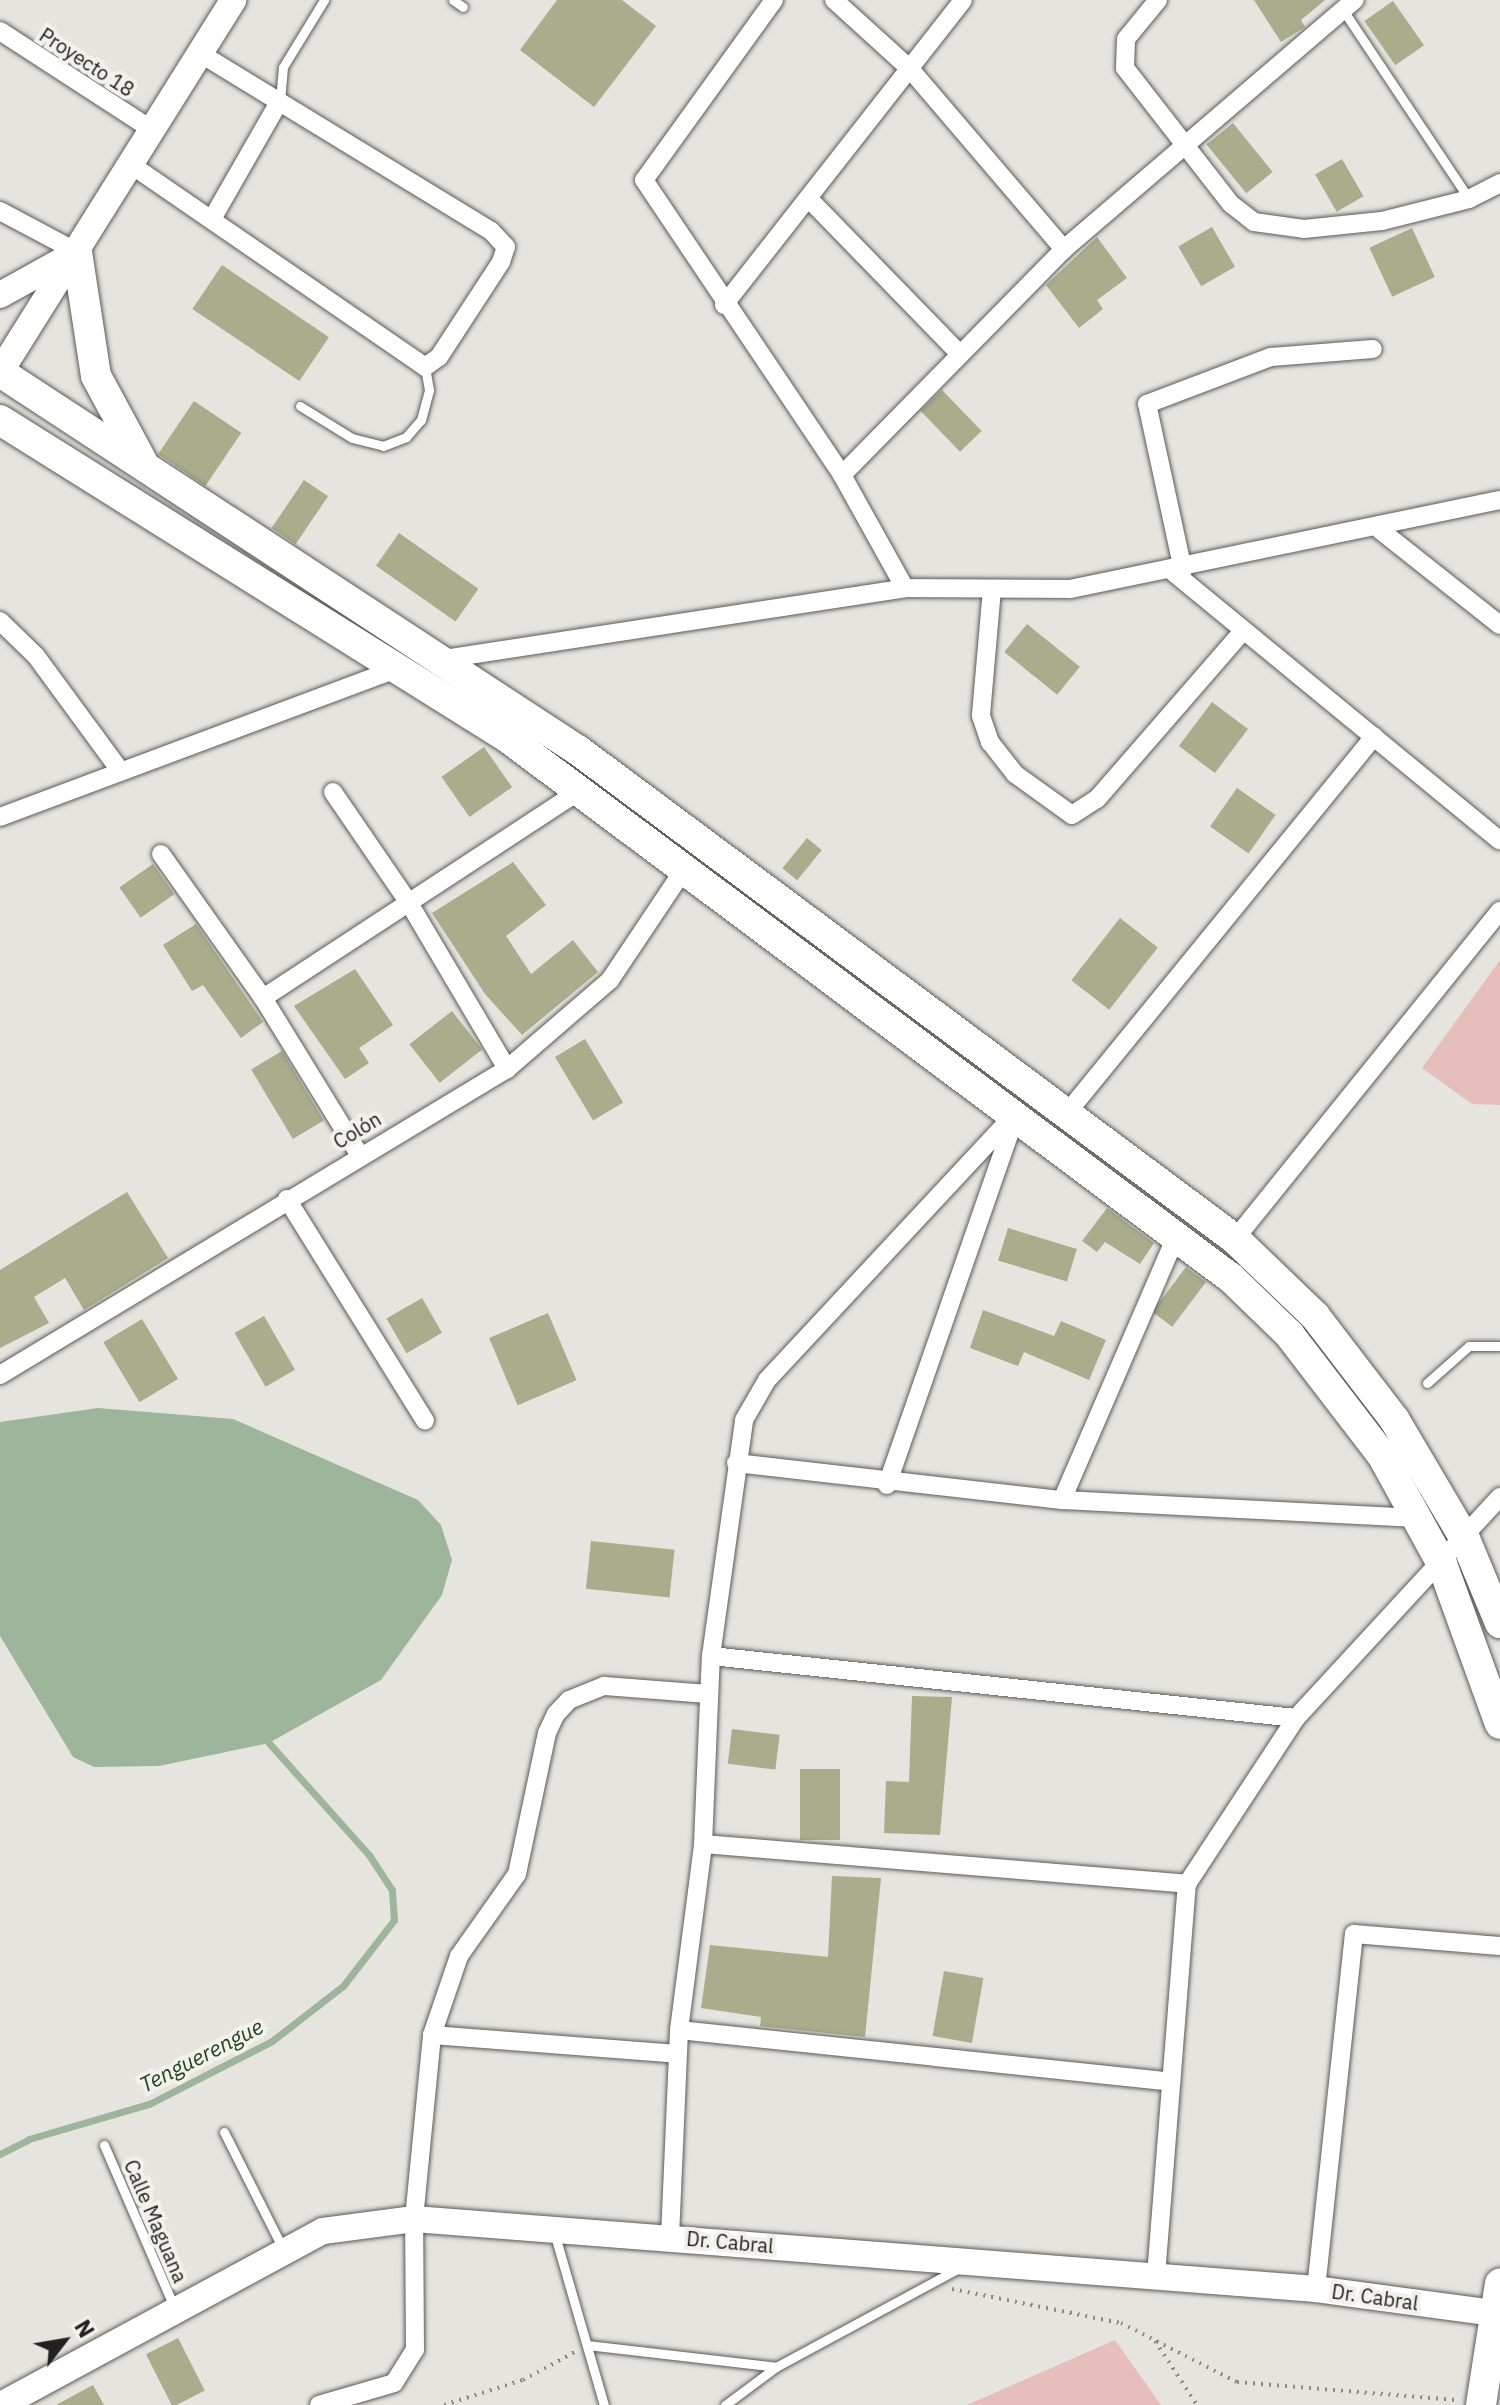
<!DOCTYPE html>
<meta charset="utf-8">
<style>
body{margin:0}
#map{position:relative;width:1500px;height:2405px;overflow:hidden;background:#e6e4df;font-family:"IBM Plex Sans",sans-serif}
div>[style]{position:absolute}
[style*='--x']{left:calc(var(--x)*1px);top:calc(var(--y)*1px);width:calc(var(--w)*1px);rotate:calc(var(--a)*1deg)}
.green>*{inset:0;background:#e6bebc}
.water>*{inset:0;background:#9db69b}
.stream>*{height:7px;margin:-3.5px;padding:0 3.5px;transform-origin:3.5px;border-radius:3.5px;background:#9db69b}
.building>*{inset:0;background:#a9ad8b;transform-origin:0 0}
.path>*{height:4px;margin-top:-2px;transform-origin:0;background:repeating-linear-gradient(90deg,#8d8b88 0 2px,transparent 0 8px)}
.roads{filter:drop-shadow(0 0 2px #5d5a57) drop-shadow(0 0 2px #5d5a57)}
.lane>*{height:9px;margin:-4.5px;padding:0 4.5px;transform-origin:4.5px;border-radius:4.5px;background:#fff}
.street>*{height:18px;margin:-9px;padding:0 9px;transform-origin:9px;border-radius:9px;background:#fff}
.secondary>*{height:26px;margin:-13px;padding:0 13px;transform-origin:13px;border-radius:13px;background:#fff}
.primary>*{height:30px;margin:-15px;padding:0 15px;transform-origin:15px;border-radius:15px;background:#fff}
span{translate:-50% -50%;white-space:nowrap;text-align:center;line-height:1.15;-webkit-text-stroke:8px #f3f1ec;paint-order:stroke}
.street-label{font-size:20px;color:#22211f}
.water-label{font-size:22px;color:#22461f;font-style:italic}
.north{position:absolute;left:24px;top:2301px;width:80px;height:80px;-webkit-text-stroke:6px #f3f1ec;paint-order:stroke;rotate:59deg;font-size:22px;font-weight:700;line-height:32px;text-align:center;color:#22211f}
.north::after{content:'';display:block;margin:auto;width:28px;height:36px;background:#22211f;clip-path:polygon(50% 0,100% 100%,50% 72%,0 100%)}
</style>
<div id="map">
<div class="green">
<div style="clip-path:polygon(1500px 960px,1500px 1105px,1472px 1104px,1422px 1068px)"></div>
<div style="clip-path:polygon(1115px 2340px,1161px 2405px,967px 2405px)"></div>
</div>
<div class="water">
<div style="clip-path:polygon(98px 1408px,233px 1419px,418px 1500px,441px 1525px,452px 1560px,442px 1595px,381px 1680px,269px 1743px,159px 1766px,94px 1767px,73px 1757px,0 1636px,0 1422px)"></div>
</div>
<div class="stream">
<div style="--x:0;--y:2154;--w:33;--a:-27"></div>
<div style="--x:29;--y:2139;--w:125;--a:-16.3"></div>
<div style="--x:149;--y:2104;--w:138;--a:-27.1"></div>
<div style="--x:272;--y:2041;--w:90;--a:-37.8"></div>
<div style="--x:343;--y:1986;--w:83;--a:-52.3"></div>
<div style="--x:394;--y:1920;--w:30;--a:-94"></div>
<div style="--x:392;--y:1890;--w:42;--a:-123.3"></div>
<div style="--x:369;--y:1855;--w:150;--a:-131.8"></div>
</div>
<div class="building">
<div style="clip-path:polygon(557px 0,622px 0,656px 26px,594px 107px,520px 50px)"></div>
<div style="clip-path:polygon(1254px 0,1325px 0,1301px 20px,1305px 27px,1281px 42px)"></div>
<div style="left:1393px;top:1px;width:54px;height:35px;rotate:55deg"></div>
<div style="left:1233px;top:123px;width:63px;height:34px;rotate:51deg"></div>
<div style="left:1342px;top:159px;width:43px;height:31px;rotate:60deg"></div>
<div style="left:1212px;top:227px;width:46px;height:39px;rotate:60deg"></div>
<div style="left:1412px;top:228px;width:54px;height:47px;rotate:65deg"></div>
<div style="clip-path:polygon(1097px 237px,1127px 278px,1097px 300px,1103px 309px,1079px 328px,1046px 285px)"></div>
<div style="left:222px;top:265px;width:129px;height:53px;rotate:34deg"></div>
<div style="left:942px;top:390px;width:57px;height:30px;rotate:46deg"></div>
<div style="left:194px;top:401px;width:57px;height:64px;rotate:34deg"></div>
<div style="left:304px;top:480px;width:29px;height:58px;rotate:34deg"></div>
<div style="left:399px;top:533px;width:97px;height:40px;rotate:35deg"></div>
<div style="left:1027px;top:624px;width:68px;height:36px;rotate:39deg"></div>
<div style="left:1212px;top:702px;width:45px;height:55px;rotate:37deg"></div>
<div style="left:484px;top:747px;width:49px;height:52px;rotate:55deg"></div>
<div style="left:1237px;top:788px;width:47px;height:47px;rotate:35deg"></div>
<div style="left:807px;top:838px;width:19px;height:39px;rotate:39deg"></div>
<div style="clip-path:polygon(513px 862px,546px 905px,506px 936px,531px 974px,573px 940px,598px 972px,522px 1035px,485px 994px,432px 913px)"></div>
<div style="left:153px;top:864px;width:37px;height:41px;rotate:55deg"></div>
<div style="left:1120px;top:918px;width:48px;height:79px;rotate:38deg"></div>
<div style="clip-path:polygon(196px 924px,263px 1022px,241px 1038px,203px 985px,192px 991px,163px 945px)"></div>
<div style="clip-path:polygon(355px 969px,393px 1025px,359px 1048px,369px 1063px,345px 1079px,294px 1006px)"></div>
<div style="left:452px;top:1011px;width:49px;height:54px;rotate:52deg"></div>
<div style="left:585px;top:1039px;width:74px;height:35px;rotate:59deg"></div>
<div style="left:282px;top:1051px;width:81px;height:36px;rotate:59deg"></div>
<div style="clip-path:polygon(127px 1192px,168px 1258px,84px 1310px,65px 1278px,34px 1297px,49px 1323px,0 1348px,0 1270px)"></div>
<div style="clip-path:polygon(1107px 1208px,1154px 1243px,1140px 1264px,1105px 1242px,1097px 1252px,1082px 1241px)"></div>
<div style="left:1008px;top:1228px;width:72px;height:34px;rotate:17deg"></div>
<div style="left:1186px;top:1267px;width:25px;height:56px;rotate:37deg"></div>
<div style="left:422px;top:1298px;width:40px;height:41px;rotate:60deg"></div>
<div style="clip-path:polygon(983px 1310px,1054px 1336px,1061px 1321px,1106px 1340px,1089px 1380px,1024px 1352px,1018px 1366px,970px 1348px)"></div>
<div style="left:548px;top:1313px;width:73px;height:64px;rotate:67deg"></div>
<div style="left:264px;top:1316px;width:62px;height:34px;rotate:60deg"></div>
<div style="left:142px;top:1319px;width:70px;height:45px;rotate:59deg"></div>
<div style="left:591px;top:1541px;width:84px;height:48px;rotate:6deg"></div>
<div style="clip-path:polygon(912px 1696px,952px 1697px,940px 1835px,884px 1833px,886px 1781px,909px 1782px)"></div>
<div style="left:732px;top:1729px;width:48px;height:35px;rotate:7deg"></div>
<div style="left:800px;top:1769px;width:40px;height:71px"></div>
<div style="clip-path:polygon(832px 1876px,881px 1878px,865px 2037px,760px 2026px,761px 2017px,701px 2008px,710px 1945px,828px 1957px)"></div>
<div style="left:944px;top:1971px;width:40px;height:66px;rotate:10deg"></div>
<div style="left:178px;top:2338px;width:59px;height:36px;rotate:63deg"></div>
<div style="clip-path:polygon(93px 2385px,104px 2405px,56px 2405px)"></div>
</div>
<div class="path">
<div style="--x:952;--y:2289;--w:172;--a:11.4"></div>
<div style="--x:1121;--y:2323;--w:130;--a:27"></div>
<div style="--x:1237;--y:2382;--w:220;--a:4.7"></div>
<div style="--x:1155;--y:2341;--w:77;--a:56.7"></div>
<div style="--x:444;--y:2405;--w:83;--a:-17.6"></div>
<div style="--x:523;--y:2380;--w:59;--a:-28.3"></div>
</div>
<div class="roads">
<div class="lane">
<div style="--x:453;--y:0;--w:12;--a:35"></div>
<div style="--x:1343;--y:10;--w:227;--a:56.3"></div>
<div style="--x:280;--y:101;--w:34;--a:-85"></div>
<div style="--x:283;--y:67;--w:79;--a:-58.5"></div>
<div style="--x:300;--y:406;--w:61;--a:31.6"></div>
<div style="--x:352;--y:438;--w:32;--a:14"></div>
<div style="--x:383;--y:446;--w:25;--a:-21"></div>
<div style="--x:406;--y:437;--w:23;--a:-49"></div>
<div style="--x:421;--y:420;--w:31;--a:-75"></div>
<div style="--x:429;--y:390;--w:23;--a:-100"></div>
<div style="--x:1427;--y:1383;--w:56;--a:-41.4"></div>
<div style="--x:1469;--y:1346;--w:31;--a:0"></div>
<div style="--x:224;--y:2132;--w:133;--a:63.2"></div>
<div style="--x:104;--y:2145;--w:176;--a:66.6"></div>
<div style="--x:554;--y:2232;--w:180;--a:73.9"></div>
<div style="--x:587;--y:2345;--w:190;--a:6.6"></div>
<div style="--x:725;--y:2405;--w:64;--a:-36.7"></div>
<div style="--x:776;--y:2367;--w:206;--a:-28.4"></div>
</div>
<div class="street">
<div style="--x:774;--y:0;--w:222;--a:125.8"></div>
<div style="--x:644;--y:180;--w:355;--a:56.1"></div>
<div style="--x:842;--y:475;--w:129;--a:60.9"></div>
<div style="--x:834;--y:0;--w:103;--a:42.2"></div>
<div style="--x:910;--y:69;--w:237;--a:49.5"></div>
<div style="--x:1158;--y:0;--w:50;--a:129.4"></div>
<div style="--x:1126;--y:39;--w:29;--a:92"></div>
<div style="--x:1125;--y:68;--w:172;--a:52.1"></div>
<div style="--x:1231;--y:204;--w:29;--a:38"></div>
<div style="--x:1254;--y:222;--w:50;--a:8"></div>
<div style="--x:1304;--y:229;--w:78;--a:-5.9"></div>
<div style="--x:1382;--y:221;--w:90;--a:-14.2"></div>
<div style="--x:1469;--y:199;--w:35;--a:-27"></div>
<div style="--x:0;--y:31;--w:180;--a:33"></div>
<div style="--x:130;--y:164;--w:358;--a:34.5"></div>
<div style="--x:425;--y:367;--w:17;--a:-36"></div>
<div style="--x:439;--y:357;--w:113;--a:-56.9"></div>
<div style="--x:501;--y:262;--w:16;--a:-72"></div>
<div style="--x:506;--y:247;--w:22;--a:-133"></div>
<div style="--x:491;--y:231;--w:343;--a:-148.6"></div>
<div style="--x:811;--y:201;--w:211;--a:45.8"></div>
<div style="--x:0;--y:211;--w:87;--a:28"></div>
<div style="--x:212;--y:219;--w:135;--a:-60.2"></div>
<div style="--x:724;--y:305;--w:387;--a:-51.9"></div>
<div style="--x:842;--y:475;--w:317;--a:-45.5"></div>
<div style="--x:1064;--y:249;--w:383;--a:-40.6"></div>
<div style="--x:1380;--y:530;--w:153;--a:38.4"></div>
<div style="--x:1183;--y:570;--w:170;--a:-102.2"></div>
<div style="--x:1147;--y:404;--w:133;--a:-20.8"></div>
<div style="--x:1271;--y:357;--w:102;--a:-4.5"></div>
<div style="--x:1173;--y:572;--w:423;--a:39.4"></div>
<div style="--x:992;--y:589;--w:127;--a:95"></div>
<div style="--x:981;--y:716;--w:28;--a:71"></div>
<div style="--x:990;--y:742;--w:41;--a:52"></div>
<div style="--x:1015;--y:774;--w:70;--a:35.7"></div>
<div style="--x:1072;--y:815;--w:30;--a:-33"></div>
<div style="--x:1097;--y:799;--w:223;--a:-49"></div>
<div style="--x:0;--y:621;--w:50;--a:44.2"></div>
<div style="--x:36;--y:656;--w:140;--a:53.7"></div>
<div style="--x:437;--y:660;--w:474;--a:-8.7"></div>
<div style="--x:905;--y:588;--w:165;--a:0.3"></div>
<div style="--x:1070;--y:589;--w:439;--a:-11.7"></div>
<div style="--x:333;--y:792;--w:135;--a:55.6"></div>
<div style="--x:409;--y:903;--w:193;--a:59.4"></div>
<div style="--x:0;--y:817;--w:428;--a:-20.5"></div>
<div style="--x:161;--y:854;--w:176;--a:54.7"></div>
<div style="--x:263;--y:998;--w:183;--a:58.4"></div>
<div style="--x:263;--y:998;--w:378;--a:-33.2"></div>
<div style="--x:1067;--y:1113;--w:486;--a:-50.8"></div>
<div style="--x:287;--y:1199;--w:261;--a:58.1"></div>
<div style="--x:1235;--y:1239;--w:422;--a:-51.1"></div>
<div style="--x:0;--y:1375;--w:592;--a:-31.11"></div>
<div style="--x:507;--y:1069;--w:136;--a:-40.8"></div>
<div style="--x:610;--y:980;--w:135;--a:-56.2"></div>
<div style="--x:736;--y:1463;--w:328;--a:6.5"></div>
<div style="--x:1062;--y:1500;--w:356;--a:2.9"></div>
<div style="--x:887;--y:1485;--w:386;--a:-70.8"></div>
<div style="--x:1062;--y:1500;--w:290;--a:-66.6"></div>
<div style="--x:711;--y:1656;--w:588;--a:6.05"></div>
<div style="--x:703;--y:1844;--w:486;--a:4.7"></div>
<div style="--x:679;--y:2030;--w:495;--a:6"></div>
<div style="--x:432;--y:2035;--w:246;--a:4.4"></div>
<div style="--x:670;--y:2237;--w:207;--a:-87.5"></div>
<div style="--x:679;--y:2030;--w:188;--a:-82.6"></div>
<div style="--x:703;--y:1844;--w:188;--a:-87.6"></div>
<div style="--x:711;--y:1656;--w:238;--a:-82"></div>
<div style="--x:744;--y:1420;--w:46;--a:-60.1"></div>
<div style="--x:767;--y:1380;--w:365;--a:-47"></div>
<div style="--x:1156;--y:2276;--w:393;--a:-85.5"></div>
<div style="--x:1187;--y:1884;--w:199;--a:-56.7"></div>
<div style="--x:1296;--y:1718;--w:301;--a:-47.3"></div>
<div style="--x:1316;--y:2289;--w:357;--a:-83.9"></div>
<div style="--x:1354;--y:1934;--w:146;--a:4.7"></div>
<div style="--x:319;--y:2405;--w:78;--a:-16.3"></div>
<div style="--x:394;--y:2383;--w:39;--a:-58"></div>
<div style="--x:415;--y:2350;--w:131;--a:-90.4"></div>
<div style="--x:414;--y:2219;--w:185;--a:-84.4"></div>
<div style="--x:432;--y:2035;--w:83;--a:-71.1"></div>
<div style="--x:459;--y:1956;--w:100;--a:-54.7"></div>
<div style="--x:517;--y:1874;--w:144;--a:-78"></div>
<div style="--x:547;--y:1733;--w:21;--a:-65"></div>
<div style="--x:556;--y:1714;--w:19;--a:-47"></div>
<div style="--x:569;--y:1700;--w:38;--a:-22"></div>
<div style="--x:604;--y:1686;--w:105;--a:4.4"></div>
</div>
<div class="secondary">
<div style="--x:0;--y:295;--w:85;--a:-29"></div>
<div style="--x:0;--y:372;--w:439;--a:-57.9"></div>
<div style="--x:1;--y:2405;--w:366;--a:-28.4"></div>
<div style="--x:323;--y:2231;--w:92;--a:-7.5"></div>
<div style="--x:414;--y:2219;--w:905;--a:4.44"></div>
<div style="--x:1316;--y:2289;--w:186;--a:7.7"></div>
</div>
<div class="primary">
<div style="--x:77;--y:252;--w:125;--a:81.3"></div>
<div style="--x:96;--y:376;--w:97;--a:61.6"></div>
<div style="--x:0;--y:372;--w:692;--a:33.21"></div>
<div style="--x:579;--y:751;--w:818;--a:36.65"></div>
<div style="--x:1235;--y:1239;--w:111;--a:43.9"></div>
<div style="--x:1315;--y:1316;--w:130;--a:52.5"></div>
<div style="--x:1394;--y:1419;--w:139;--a:59.4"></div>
<div style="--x:1465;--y:1539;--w:91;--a:67.4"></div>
<div style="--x:0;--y:420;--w:599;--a:32.05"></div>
<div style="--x:508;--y:738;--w:902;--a:36.76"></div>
<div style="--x:1231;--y:1278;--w:81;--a:44"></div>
<div style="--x:1289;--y:1334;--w:153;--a:52.5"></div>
<div style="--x:1382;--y:1455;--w:124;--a:61.2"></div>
<div style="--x:1442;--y:1564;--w:170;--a:70.1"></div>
<div style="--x:1481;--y:2405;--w:123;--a:-81.1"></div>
</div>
</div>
<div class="street-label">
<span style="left:87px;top:62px;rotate:33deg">Proyecto 18</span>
<span style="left:357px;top:1130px;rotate:-31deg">Colón</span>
<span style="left:156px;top:2221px;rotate:67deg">Calle Maguana</span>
<span style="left:730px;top:2242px;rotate:5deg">Dr. Cabral</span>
<span style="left:1375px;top:2297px;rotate:8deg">Dr. Cabral</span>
</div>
<div class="water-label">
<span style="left:201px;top:2055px;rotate:-27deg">Tenguerengue</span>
</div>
<div class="north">N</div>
</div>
